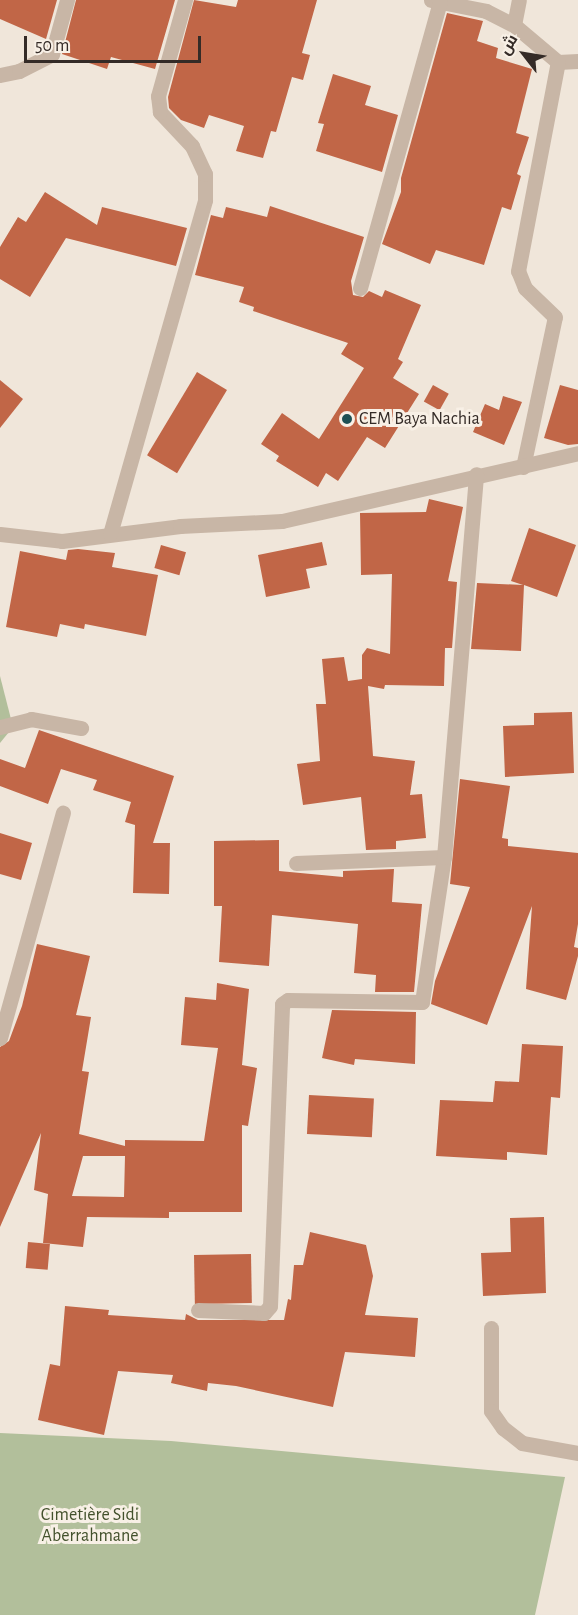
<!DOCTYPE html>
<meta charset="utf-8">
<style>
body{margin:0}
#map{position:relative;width:578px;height:1615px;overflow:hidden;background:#f0e6da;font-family:"Alegreya Sans",Cairo,sans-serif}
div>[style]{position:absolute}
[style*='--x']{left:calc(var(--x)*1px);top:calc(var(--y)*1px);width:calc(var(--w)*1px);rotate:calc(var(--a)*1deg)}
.green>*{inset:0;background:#b2bf9b}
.building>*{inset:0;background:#c16647;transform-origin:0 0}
.street>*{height:15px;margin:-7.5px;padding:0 7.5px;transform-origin:7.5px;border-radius:7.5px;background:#c8b6a6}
.dots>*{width:16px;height:16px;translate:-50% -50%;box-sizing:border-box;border:3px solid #f8f0e6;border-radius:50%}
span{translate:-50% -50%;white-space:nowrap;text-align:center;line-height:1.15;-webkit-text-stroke:6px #f8f0e6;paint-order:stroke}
.poi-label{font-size:18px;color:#342b27}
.left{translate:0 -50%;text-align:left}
.park-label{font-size:18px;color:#43512c}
.north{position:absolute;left:494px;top:24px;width:60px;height:60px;-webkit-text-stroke:4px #f8f0e6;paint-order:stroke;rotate:301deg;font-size:16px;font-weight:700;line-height:24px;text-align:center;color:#342b27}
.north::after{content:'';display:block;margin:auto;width:21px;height:27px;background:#342b27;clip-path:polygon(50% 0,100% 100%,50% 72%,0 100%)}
.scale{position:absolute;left:24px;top:36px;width:177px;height:27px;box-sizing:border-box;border:3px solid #342b27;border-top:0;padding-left:8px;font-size:18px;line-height:21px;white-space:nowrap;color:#342b27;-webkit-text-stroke:4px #f8f0e6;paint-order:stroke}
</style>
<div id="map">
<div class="green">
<div style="clip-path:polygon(0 676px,13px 727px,0 743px)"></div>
<div style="clip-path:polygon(0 1433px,171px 1441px,565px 1477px,535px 1615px,0 1615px)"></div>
</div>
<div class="building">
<div style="clip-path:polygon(0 0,57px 0,46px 39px,0 19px)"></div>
<div style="clip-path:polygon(76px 0,175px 0,155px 69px,111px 57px,107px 69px,62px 54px)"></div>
<div style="clip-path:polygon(194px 0,236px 7px,238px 0,317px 0,302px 53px,310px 55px,303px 80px,292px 77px,276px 132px,271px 131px,263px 158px,236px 151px,244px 126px,209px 115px,204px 128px,181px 120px,169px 108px,168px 97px)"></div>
<div style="clip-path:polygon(447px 13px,483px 21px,477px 41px,498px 48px,496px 58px,532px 69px,516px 133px,529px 137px,517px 174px,521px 176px,511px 210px,502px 207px,484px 265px,436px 250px,430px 264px,382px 244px,401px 192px,401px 178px)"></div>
<div style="clip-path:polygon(333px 74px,371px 86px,365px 105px,398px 115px,382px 172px,316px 151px,324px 124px,318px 123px)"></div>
<div style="clip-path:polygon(45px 192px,97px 225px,102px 207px,187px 228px,176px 266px,66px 238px,30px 297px,0 279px,0 247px,18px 217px,26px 222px)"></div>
<div style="clip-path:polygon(270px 206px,364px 237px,351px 281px,353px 295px,363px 297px,369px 291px,382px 297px,385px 290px,421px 305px,398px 359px,403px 362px,393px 378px,419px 394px,385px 448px,367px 437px,338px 481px,326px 473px,318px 487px,276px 461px,279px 456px,261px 444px,282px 413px,319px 439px,364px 368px,341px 354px,348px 343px,253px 311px,254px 307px,239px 302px,244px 287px,195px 275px,211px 215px,223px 218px,226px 207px,267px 217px)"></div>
<div style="left:197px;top:372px;width:35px;height:97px;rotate:31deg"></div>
<div style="clip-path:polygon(0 380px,23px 399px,0 428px)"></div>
<div style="left:433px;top:385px;width:18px;height:19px;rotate:29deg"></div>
<div style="clip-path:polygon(560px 385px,578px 390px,578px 444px,568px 445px,544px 438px)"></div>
<div style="clip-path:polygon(503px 396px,522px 402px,504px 445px,473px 432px,485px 404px,499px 410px)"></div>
<div style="clip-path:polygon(429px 499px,463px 507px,448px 581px,457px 582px,452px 648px,445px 648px,444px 686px,385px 685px,384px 689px,368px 686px,373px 756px,415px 761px,410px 795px,422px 794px,426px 838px,396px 841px,396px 849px,366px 850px,361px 797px,303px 805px,297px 764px,320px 761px,316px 704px,326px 704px,322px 659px,344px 657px,348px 681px,362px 679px,362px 655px,367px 648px,390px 654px,392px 574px,361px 575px,360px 513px,426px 512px)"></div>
<div style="clip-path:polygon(529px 528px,576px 545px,557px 597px,524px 585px,521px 651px,471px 649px,477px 583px,523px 585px,511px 581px)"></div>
<div style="clip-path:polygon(322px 542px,327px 565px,306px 569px,310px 588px,266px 597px,258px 555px)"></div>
<div style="left:161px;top:545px;width:26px;height:24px;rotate:16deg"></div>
<div style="clip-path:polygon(78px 549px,115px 553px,112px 567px,158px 575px,146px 636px,85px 624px,84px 629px,60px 624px,57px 637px,6px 627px,20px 551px,66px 560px,68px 550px)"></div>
<div style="clip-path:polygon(572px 712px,574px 773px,505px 777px,503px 726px,534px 725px,534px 713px)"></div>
<div style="clip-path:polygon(39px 730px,174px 776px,153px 843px,170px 843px,169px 894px,133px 893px,135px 825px,125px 822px,131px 802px,93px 790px,97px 780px,61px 769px,48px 804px,0 786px,0 759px,25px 768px)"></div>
<div style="clip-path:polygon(460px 779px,510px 786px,502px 838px,508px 839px,508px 846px,578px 853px,578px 924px,574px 947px,578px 948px,578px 956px,566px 1000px,526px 989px,532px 906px,487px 1025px,431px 1004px,435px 981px,470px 887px,450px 884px)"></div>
<div style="clip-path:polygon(0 833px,32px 843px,21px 880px,0 874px)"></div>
<div style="clip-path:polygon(279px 840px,279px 871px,343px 877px,343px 871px,394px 869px,392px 902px,422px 904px,414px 992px,375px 992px,376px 975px,354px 973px,358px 924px,272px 915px,269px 966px,219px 962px,222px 906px,214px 906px,214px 841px)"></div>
<div style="clip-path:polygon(evenodd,37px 944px,90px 956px,76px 1015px,91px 1017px,82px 1071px,89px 1072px,79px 1134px,125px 1146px,125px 1140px,204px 1141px,218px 1048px,181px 1045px,185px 997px,216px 1000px,217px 983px,249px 989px,242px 1065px,257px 1068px,248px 1126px,242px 1125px,242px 1212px,169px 1212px,169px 1218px,87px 1217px,83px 1247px,43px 1243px,48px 1194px,34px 1190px,41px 1133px,0 1227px,0 1047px,9px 1041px,22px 1006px,37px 944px,83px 1156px,125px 1156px,124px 1197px,72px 1196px,83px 1156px)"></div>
<div style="clip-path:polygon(332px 1010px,416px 1012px,415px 1064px,355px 1059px,354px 1065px,322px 1058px)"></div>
<div style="clip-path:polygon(522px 1044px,563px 1046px,560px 1098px,551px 1097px,547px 1155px,507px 1152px,507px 1160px,436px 1156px,440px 1100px,493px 1102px,495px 1081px,519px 1082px)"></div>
<div style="left:309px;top:1095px;width:65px;height:39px;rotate:3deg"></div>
<div style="clip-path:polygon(544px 1217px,546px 1293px,483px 1296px,481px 1253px,511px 1252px,510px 1218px)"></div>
<div style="clip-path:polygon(310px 1232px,366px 1245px,373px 1276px,365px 1315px,418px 1318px,415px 1357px,345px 1352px,333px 1407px,236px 1386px,208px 1383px,207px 1391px,171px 1383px,173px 1375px,118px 1371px,104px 1435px,38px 1420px,50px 1364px,60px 1366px,65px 1306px,109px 1310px,108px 1315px,185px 1320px,186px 1314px,198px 1320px,284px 1320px,288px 1299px,291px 1300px,294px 1265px,303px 1265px)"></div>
<div style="left:28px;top:1242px;width:22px;height:26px;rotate:5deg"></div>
<div style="left:251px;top:1254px;width:49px;height:57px;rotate:89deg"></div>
</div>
<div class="street">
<div style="--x:431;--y:0;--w:56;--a:11.3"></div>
<div style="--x:486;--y:11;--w:31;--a:27"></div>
<div style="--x:514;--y:25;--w:57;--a:40.1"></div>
<div style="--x:558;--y:62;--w:20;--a:-3"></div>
<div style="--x:514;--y:25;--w:25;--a:-79"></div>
<div style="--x:0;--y:75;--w:19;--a:-12"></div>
<div style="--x:19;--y:71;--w:37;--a:-27"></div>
<div style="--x:52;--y:54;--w:56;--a:-74.5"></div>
<div style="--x:360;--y:288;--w:297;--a:-74.4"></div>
<div style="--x:523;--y:467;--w:153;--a:-78"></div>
<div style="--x:555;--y:317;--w:42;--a:-136"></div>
<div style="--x:525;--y:288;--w:18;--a:-112"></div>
<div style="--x:518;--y:271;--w:213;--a:-79.2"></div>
<div style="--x:0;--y:534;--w:62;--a:6.4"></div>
<div style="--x:62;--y:541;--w:119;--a:-7.2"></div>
<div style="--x:180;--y:526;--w:102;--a:-2.8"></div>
<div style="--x:282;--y:521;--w:304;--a:-12.9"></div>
<div style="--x:110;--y:534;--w:347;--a:-74.1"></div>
<div style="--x:205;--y:200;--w:26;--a:-90"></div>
<div style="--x:205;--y:174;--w:31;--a:-115"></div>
<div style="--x:192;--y:146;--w:47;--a:-133.3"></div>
<div style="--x:160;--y:112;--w:16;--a:-97"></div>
<div style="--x:158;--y:96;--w:100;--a:-74.3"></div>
<div style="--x:0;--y:727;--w:32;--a:-14"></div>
<div style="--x:31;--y:719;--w:51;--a:10.2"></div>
<div style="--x:296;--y:863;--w:148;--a:-2.3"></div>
<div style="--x:0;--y:1038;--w:234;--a:-74.4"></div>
<div style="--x:198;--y:1310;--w:66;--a:2.6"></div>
<div style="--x:264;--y:1313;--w:9;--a:-49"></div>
<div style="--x:270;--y:1306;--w:302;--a:-87.7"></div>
<div style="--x:282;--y:1004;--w:7;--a:-34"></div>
<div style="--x:288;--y:1000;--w:134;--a:0.9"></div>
<div style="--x:422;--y:1002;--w:147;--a:-81.4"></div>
<div style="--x:444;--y:857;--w:384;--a:-85.2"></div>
<div style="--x:491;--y:1328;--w:83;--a:90"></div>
<div style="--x:491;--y:1411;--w:21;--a:55"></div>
<div style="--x:503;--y:1428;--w:24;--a:38"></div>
<div style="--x:522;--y:1443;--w:57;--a:10.1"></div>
</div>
<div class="dots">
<div style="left:347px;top:419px;background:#1e5054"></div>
</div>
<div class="poi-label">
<span class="left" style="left:359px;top:419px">CEM Baya Nachia</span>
</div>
<div class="park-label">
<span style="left:90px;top:1526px">Cimetière Sidi<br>Aberrahmane</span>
</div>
<div class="north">ش</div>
<div class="scale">50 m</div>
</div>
